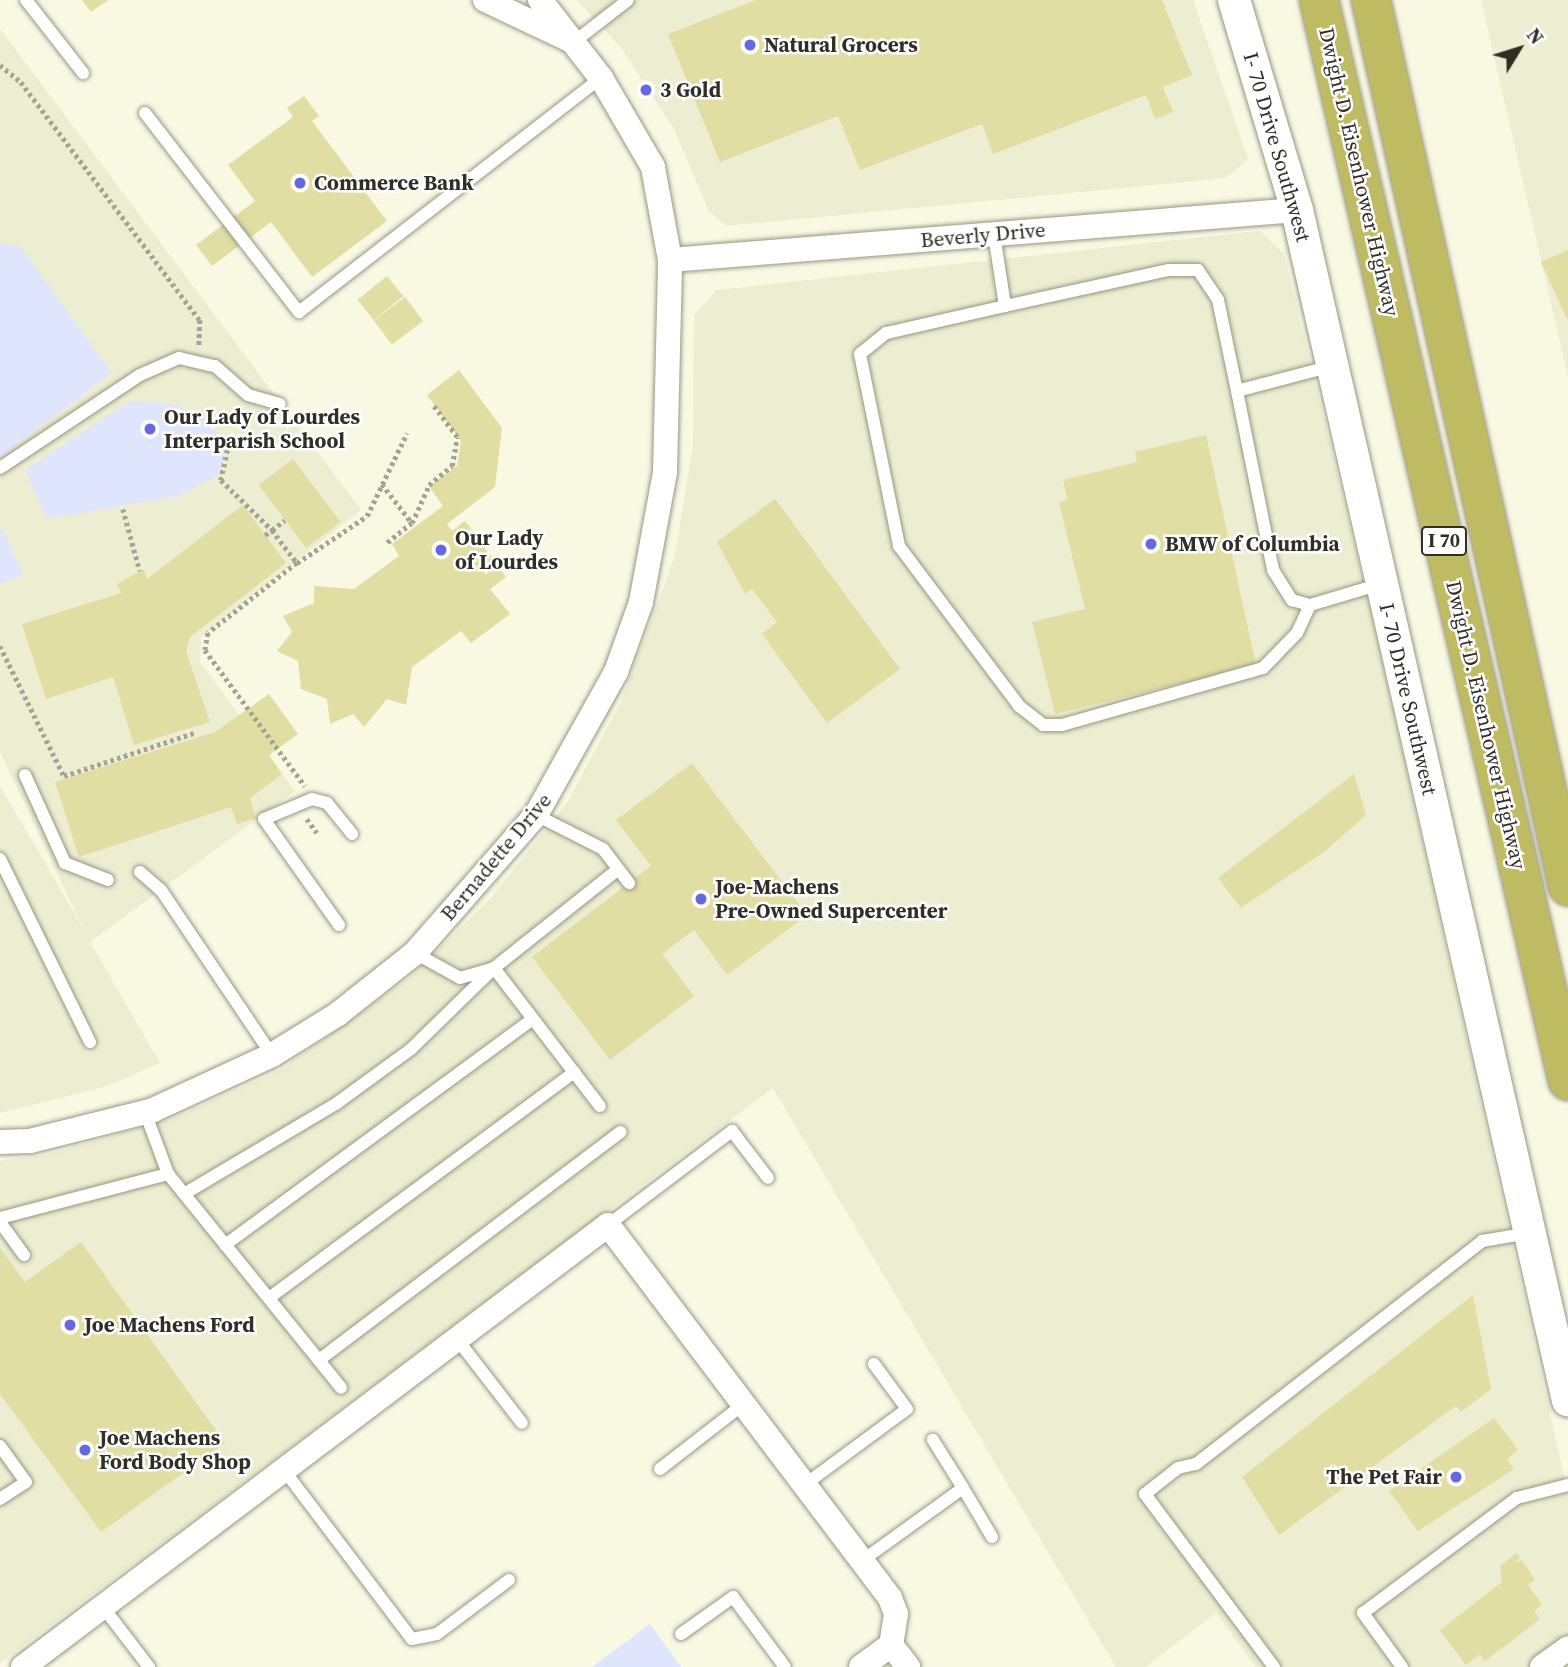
<!DOCTYPE html>
<style>
body{margin:0}
#map{position:relative;width:1568px;height:1667px;overflow:hidden;background:#f8f8e3;font-family:"Source Serif 4",serif}
div>[style]{position:absolute}
[style*='--x']{left:calc(var(--x)*1px);top:calc(var(--y)*1px);width:calc(var(--w)*1px);rotate:calc(var(--a)*1deg)}
.built>*{inset:0;background:#ededd1}
.green>*{inset:0;background:#e0e5fe}
.building>*{inset:0;background:#e0dea3;transform-origin:0 0}
.path>*{height:4.5px;margin-top:-2.25px;transform-origin:0;background:repeating-linear-gradient(90deg,#a4a494 0 3.5px,transparent 0 7px)}
.roads{filter:drop-shadow(0 0 2px #979783) drop-shadow(0 0 2px #979783)}
.service>*{height:12px;margin:-6px;padding:0 6px;transform-origin:6px;border-radius:6px;background:#fff}
.minor>*{height:24px;margin:-12px;padding:0 12px;transform-origin:12px;border-radius:12px;background:#fff}
.tertiary>*{height:32px;margin:-16px;padding:0 16px;transform-origin:16px;border-radius:16px;background:#fff}
.motorway>*{height:38px;margin:-19px;padding:0 19px;transform-origin:19px;border-radius:19px;background:#bfbb63}
.dots>*{width:19px;height:19px;translate:-50% -50%;box-sizing:border-box;border:4px solid #fff;border-radius:50%}
span{translate:-50% -50%;white-space:nowrap;text-align:center;line-height:1.15;-webkit-text-stroke:5px #fff;paint-order:stroke}
.shield-label span{padding:2px 5px;background:#fff;border:2px solid;border-radius:5px;-webkit-text-stroke-width:0}
.shield-label{font-size:19px;color:#302f27;font-weight:700}
.poi-label{font-size:21px;color:#302f27;font-weight:700}
.left{translate:0 -50%;text-align:left}
.right{translate:-100% -50%;text-align:right}
.street-label{font-size:21px;color:#302f27}
.north{position:absolute;left:1484px;top:14px;width:70px;height:70px;-webkit-text-stroke:5px #fff;paint-order:stroke;rotate:52deg;font-size:19px;font-weight:700;line-height:28px;text-align:center;color:#302f27}
.north::after{content:'';display:block;margin:auto;width:24px;height:32px;background:#302f27;clip-path:polygon(50% 0,100% 100%,50% 72%,0 100%)}
</style>
<div id="map">
<div class="built">
<div style="clip-path:polygon(577px 0,1193px 0,1248px 159px,1226px 178px,726px 226px,709px 211px,674px 129px,622px 49px)"></div>
<div style="clip-path:polygon(1481px 0,1568px 0,1568px 377px)"></div>
<div style="clip-path:polygon(0 29px,361px 510px,201px 637px,200px 662px,295px 791px,90px 942px,160px 1063px,107px 1086px,0 1113px,0 786px,84px 930px,0 752px)"></div>
<div style="clip-path:polygon(1260px 231px,1284px 254px,1370px 608px,1568px 1494px,1568px 1667px,1256px 1667px,1216px 1613px,1145px 1667px,1116px 1667px,773px 1088px,0 1663px,0 1161px,45px 1155px,171px 1119px,280px 1070px,409px 978px,490px 899px,567px 803px,621px 702px,675px 556px,693px 446px,694px 315px,717px 290px)"></div>
</div>
<div class="green">
<div style="clip-path:polygon(0 243px,21px 247px,112px 373px,0 457px)"></div>
<div style="clip-path:polygon(130px 401px,173px 404px,208px 421px,227px 445px,220px 474px,178px 496px,47px 519px,25px 470px)"></div>
<div style="clip-path:polygon(3px 530px,23px 574px,0 584px,0 531px)"></div>
<div style="clip-path:polygon(650px 1624px,681px 1667px,592px 1667px)"></div>
</div>
<div class="building">
<div style="clip-path:polygon(82px 0,108px 0,91px 12px)"></div>
<div style="clip-path:polygon(756px 0,1162px 0,1192px 75px,1163px 87px,1173px 112px,1155px 119px,1146px 95px,993px 154px,982px 124px,860px 170px,838px 116px,720px 162px,668px 34px)"></div>
<div style="clip-path:polygon(304px 96px,319px 116px,312px 121px,387px 221px,312px 277px,271px 222px,212px 266px,196px 245px,255px 201px,228px 165px,293px 117px,287px 108px)"></div>
<div style="clip-path:polygon(1568px 250px,1568px 321px,1541px 262px)"></div>
<div style="left:387px;top:276px;width:26px;height:38px;rotate:51deg"></div>
<div style="left:405px;top:297px;width:30px;height:39px;rotate:53deg"></div>
<div style="clip-path:polygon(459px 370px,502px 428px,495px 487px,447px 524px,452px 531px,465px 521px,506px 577px,490px 589px,510px 614px,471px 643px,461px 631px,412px 667px,406px 705px,387px 699px,364px 727px,353px 714px,330px 724px,327px 699px,301px 689px,298px 661px,277px 651px,292px 632px,283px 616px,314px 603px,314px 586px,354px 589px,399px 556px,392px 544px,443px 506px,429px 486px,457px 466px,461px 441px,427px 395px)"></div>
<div style="clip-path:polygon(1206px 435px,1256px 665px,1055px 714px,1032px 622px,1085px 609px,1059px 502px,1068px 500px,1063px 480px,1137px 462px,1135px 452px)"></div>
<div style="left:293px;top:459px;width:79px;height:43px;rotate:53deg"></div>
<div style="clip-path:polygon(775px 499px,900px 669px,827px 723px,762px 634px,777px 622px,752px 589px,745px 594px,717px 542px)"></div>
<div style="clip-path:polygon(243px 505px,286px 563px,190px 637px,186px 651px,210px 722px,134px 745px,113px 677px,46px 699px,22px 624px,121px 593px,117px 584px,144px 569px,147px 579px)"></div>
<div style="clip-path:polygon(269px 694px,298px 734px,269px 755px,282px 774px,250px 798px,256px 818px,237px 824px,231px 807px,79px 857px,55px 782px,215px 732px)"></div>
<div style="clip-path:polygon(692px 763px,807px 915px,727px 975px,694px 930px,662px 954px,694px 996px,610px 1060px,532px 957px,651px 866px,616px 820px)"></div>
<div style="clip-path:polygon(1354px 774px,1366px 815px,1324px 852px,1241px 908px,1218px 878px)"></div>
<div style="clip-path:polygon(81px 1242px,225px 1443px,101px 1532px,0 1394px,0 1248px,25px 1282px)"></div>
<div style="clip-path:polygon(1473px 1295px,1491px 1389px,1461px 1412px,1456px 1406px,1279px 1535px,1242px 1477px)"></div>
<div style="clip-path:polygon(1494px 1418px,1518px 1450px,1507px 1459px,1514px 1469px,1418px 1531px,1389px 1491px)"></div>
<div style="clip-path:polygon(1516px 1553px,1520px 1558px,1513px 1563px,1522px 1560px,1535px 1580px,1528px 1585px,1542px 1604px,1534px 1611px,1540px 1619px,1485px 1661px,1480px 1654px,1466px 1665px,1440px 1630px,1502px 1582px,1500px 1566px)"></div>
</div>
<div class="path">
<div style="--x:0;--y:65;--w:27;--a:39"></div>
<div style="--x:21;--y:82;--w:298;--a:53.1"></div>
<div style="--x:200;--y:320;--w:25;--a:92"></div>
<div style="--x:229;--y:443;--w:38;--a:102"></div>
<div style="--x:221;--y:480;--w:71;--a:44.4"></div>
<div style="--x:272;--y:530;--w:16;--a:-38"></div>
<div style="--x:382;--y:484;--w:49;--a:52.4"></div>
<div style="--x:412;--y:523;--w:32;--a:141"></div>
<div style="--x:123;--y:509;--w:64;--a:74.7"></div>
<div style="--x:412;--y:523;--w:42;--a:-65.9"></div>
<div style="--x:429;--y:485;--w:30;--a:-40"></div>
<div style="--x:452;--y:466;--w:29;--a:-80"></div>
<div style="--x:457;--y:437;--w:40;--a:-127"></div>
<div style="--x:265;--y:535;--w:9;--a:-36"></div>
<div style="--x:272;--y:530;--w:41;--a:52.9"></div>
<div style="--x:297;--y:563;--w:113;--a:141.8"></div>
<div style="--x:208;--y:633;--w:17;--a:100"></div>
<div style="--x:205;--y:650;--w:169;--a:53.7"></div>
<div style="--x:297;--y:563;--w:84;--a:-33.9"></div>
<div style="--x:367;--y:516;--w:92;--a:-64.3"></div>
<div style="--x:0;--y:646;--w:145;--a:63.8"></div>
<div style="--x:64;--y:776;--w:137;--a:-18.3"></div>
<div style="--x:307;--y:819;--w:17;--a:54"></div>
</div>
<div class="roads">
<div class="service">
<div style="--x:26;--y:0;--w:93;--a:52"></div>
<div style="--x:574;--y:42;--w:68;--a:-37.9"></div>
<div style="--x:145;--y:113;--w:252;--a:52.3"></div>
<div style="--x:299;--y:312;--w:382;--a:-37.8"></div>
<div style="--x:994;--y:234;--w:73;--a:81.3"></div>
<div style="--x:1005;--y:306;--w:168;--a:-12.4"></div>
<div style="--x:1169;--y:270;--w:29;--a:0"></div>
<div style="--x:1198;--y:270;--w:36;--a:56"></div>
<div style="--x:1218;--y:300;--w:93;--a:78.2"></div>
<div style="--x:1005;--y:306;--w:122;--a:167.2"></div>
<div style="--x:886;--y:333;--w:33;--a:141"></div>
<div style="--x:860;--y:354;--w:196;--a:78.5"></div>
<div style="--x:899;--y:546;--w:200;--a:53.1"></div>
<div style="--x:1019;--y:706;--w:31;--a:38"></div>
<div style="--x:1043;--y:725;--w:19;--a:0"></div>
<div style="--x:1062;--y:725;--w:209;--a:-15.8"></div>
<div style="--x:1263;--y:668;--w:49;--a:-45.8"></div>
<div style="--x:1297;--y:633;--w:31;--a:-65"></div>
<div style="--x:1332;--y:366;--w:98;--a:165.3"></div>
<div style="--x:1237;--y:391;--w:183;--a:78.6"></div>
<div style="--x:1273;--y:570;--w:36;--a:58"></div>
<div style="--x:1292;--y:600;--w:19;--a:16"></div>
<div style="--x:1310;--y:605;--w:74;--a:-16.5"></div>
<div style="--x:0;--y:468;--w:168;--a:-33.6"></div>
<div style="--x:140;--y:375;--w:43;--a:-23.6"></div>
<div style="--x:179;--y:358;--w:37;--a:13"></div>
<div style="--x:215;--y:366;--w:44;--a:41.3"></div>
<div style="--x:248;--y:395;--w:33;--a:16"></div>
<div style="--x:25;--y:775;--w:97;--a:65.6"></div>
<div style="--x:65;--y:863;--w:46;--a:21.6"></div>
<div style="--x:536;--y:815;--w:75;--a:26.9"></div>
<div style="--x:603;--y:849;--w:43;--a:52.6"></div>
<div style="--x:0;--y:859;--w:204;--a:63.8"></div>
<div style="--x:140;--y:872;--w:28;--a:41"></div>
<div style="--x:161;--y:890;--w:199;--a:56.1"></div>
<div style="--x:339;--y:925;--w:130;--a:-125.3"></div>
<div style="--x:264;--y:819;--w:52;--a:-22.6"></div>
<div style="--x:312;--y:799;--w:16;--a:15"></div>
<div style="--x:327;--y:803;--w:40;--a:51"></div>
<div style="--x:415;--y:953;--w:51;--a:29.1"></div>
<div style="--x:460;--y:978;--w:35;--a:-16"></div>
<div style="--x:494;--y:968;--w:174;--a:52.5"></div>
<div style="--x:145;--y:1112;--w:66;--a:69.6"></div>
<div style="--x:184;--y:1194;--w:178;--a:-30.7"></div>
<div style="--x:337;--y:1103;--w:92;--a:-36.1"></div>
<div style="--x:411;--y:1049;--w:116;--a:-44.3"></div>
<div style="--x:494;--y:968;--w:157;--a:-38.5"></div>
<div style="--x:0;--y:1218;--w:174;--a:-14.7"></div>
<div style="--x:168;--y:1174;--w:275;--a:51"></div>
<div style="--x:0;--y:1222;--w:41;--a:54"></div>
<div style="--x:608;--y:1225;--w:156;--a:-37.2"></div>
<div style="--x:732;--y:1131;--w:59;--a:52.5"></div>
<div style="--x:225;--y:1245;--w:382;--a:-36.3"></div>
<div style="--x:269;--y:1298;--w:380;--a:-36.5"></div>
<div style="--x:457;--y:1339;--w:106;--a:52.3"></div>
<div style="--x:319;--y:1360;--w:378;--a:-37.1"></div>
<div style="--x:0;--y:1446;--w:44;--a:54.2"></div>
<div style="--x:26;--y:1482;--w:31;--a:147"></div>
<div style="--x:660;--y:1469;--w:108;--a:-37.8"></div>
<div style="--x:284;--y:1470;--w:212;--a:52.9"></div>
<div style="--x:412;--y:1639;--w:25;--a:-11"></div>
<div style="--x:437;--y:1634;--w:90;--a:-36.9"></div>
<div style="--x:807;--y:1483;--w:124;--a:-36.5"></div>
<div style="--x:907;--y:1409;--w:56;--a:-126.3"></div>
<div style="--x:963;--y:1488;--w:57;--a:59.4"></div>
<div style="--x:863;--y:1560;--w:123;--a:-35.8"></div>
<div style="--x:963;--y:1488;--w:57;--a:-122"></div>
<div style="--x:103;--y:1607;--w:76;--a:52.5"></div>
<div style="--x:681;--y:1634;--w:64;--a:-35.4"></div>
<div style="--x:733;--y:1597;--w:87;--a:53.4"></div>
<div style="--x:1274;--y:1667;--w:216;--a:-126.7"></div>
<div style="--x:1145;--y:1494;--w:42;--a:-38.2"></div>
<div style="--x:1178;--y:1468;--w:18;--a:-13"></div>
<div style="--x:1196;--y:1464;--w:363;--a:-37.9"></div>
<div style="--x:1482;--y:1241;--w:49;--a:-9.5"></div>
<div style="--x:1402;--y:1667;--w:67;--a:-125.8"></div>
<div style="--x:1363;--y:1613;--w:192;--a:-36.8"></div>
<div style="--x:1517;--y:1498;--w:53;--a:-14.3"></div>
</div>
<div class="minor">
<div style="--x:485;--y:0;--w:94;--a:25.2"></div>
<div style="--x:670;--y:260;--w:629;--a:-4.56"></div>
<div style="--x:0;--y:1142;--w:30;--a:-2"></div>
<div style="--x:30;--y:1141;--w:127;--a:-14.1"></div>
<div style="--x:153;--y:1110;--w:131;--a:-24.8"></div>
<div style="--x:272;--y:1055;--w:78;--a:-31.8"></div>
<div style="--x:338;--y:1014;--w:98;--a:-38.4"></div>
<div style="--x:415;--y:953;--w:184;--a:-48.8"></div>
<div style="--x:536;--y:815;--w:164;--a:-60.8"></div>
<div style="--x:616;--y:672;--w:74;--a:-70.3"></div>
<div style="--x:641;--y:602;--w:132;--a:-79.5"></div>
<div style="--x:665;--y:472;--w:212;--a:-88.6"></div>
<div style="--x:670;--y:260;--w:95;--a:-100.4"></div>
<div style="--x:653;--y:167;--w:103;--a:-120.3"></div>
<div style="--x:601;--y:78;--w:99;--a:-128"></div>
<div style="--x:891;--y:1645;--w:28;--a:52"></div>
<div style="--x:23;--y:1667;--w:733;--a:-37.07"></div>
<div style="--x:608;--y:1225;--w:468;--a:52.9"></div>
<div style="--x:890;--y:1598;--w:17;--a:69"></div>
<div style="--x:896;--y:1614;--w:31;--a:99"></div>
<div style="--x:891;--y:1645;--w:37;--a:144"></div>
<div style="--x:1542;--y:1667;--w:32;--a:-36"></div>
</div>
<div class="tertiary">
<div style="--x:1234;--y:0;--w:219;--a:73.3"></div>
<div style="--x:1297;--y:210;--w:1221;--a:77.18"></div>
</div>
<div class="motorway">
<div style="--x:1319;--y:0;--w:1109;--a:77.03"></div>
<div style="--x:1371;--y:0;--w:908;--a:77.46"></div>
</div>
</div>
<div class="dots">
<div style="left:750px;top:45px;background:#6468e1"></div>
<div style="left:646px;top:90px;background:#6468e1"></div>
<div style="left:300px;top:183px;background:#6468e1"></div>
<div style="left:150px;top:429px;background:#6468e1"></div>
<div style="left:1151px;top:544px;background:#6468e1"></div>
<div style="left:441px;top:550px;background:#6468e1"></div>
<div style="left:701px;top:899px;background:#6468e1"></div>
<div style="left:70px;top:1325px;background:#6468e1"></div>
<div style="left:85px;top:1450px;background:#6468e1"></div>
<div style="left:1456px;top:1477px;background:#6468e1"></div>
</div>
<div class="shield-label">
<span style="left:1444px;top:541px">I 70</span>
</div>
<div class="poi-label">
<span class="left" style="left:764px;top:45px">Natural Grocers</span>
<span class="left" style="left:660px;top:90px">3 Gold</span>
<span class="left" style="left:314px;top:183px">Commerce Bank</span>
<span class="left" style="left:164px;top:429px">Our Lady of Lourdes<br>Interparish School</span>
<span class="left" style="left:455px;top:550px">Our Lady<br>of Lourdes</span>
<span class="left" style="left:1165px;top:544px">BMW of Columbia</span>
<span class="left" style="left:715px;top:899px">Joe-Machens<br>Pre-Owned Supercenter</span>
<span class="left" style="left:84px;top:1325px">Joe Machens Ford</span>
<span class="left" style="left:99px;top:1450px">Joe Machens<br>Ford Body Shop</span>
<span class="right" style="left:1442px;top:1477px">The Pet Fair</span>
</div>
<div class="street-label">
<span style="left:1277px;top:147px;rotate:74deg">I- 70 Drive Southwest</span>
<span style="left:1359px;top:172px;rotate:77deg">Dwight D. Eisenhower Highway</span>
<span style="left:983px;top:235px;rotate:-5deg">Beverly Drive</span>
<span style="left:1408px;top:699px;rotate:77deg">I- 70 Drive Southwest</span>
<span style="left:1486px;top:725px;rotate:77deg">Dwight D. Eisenhower Highway</span>
<span style="left:496px;top:857px;rotate:-50deg">Bernadette Drive</span>
</div>
<div class="north">N</div>
</div>
